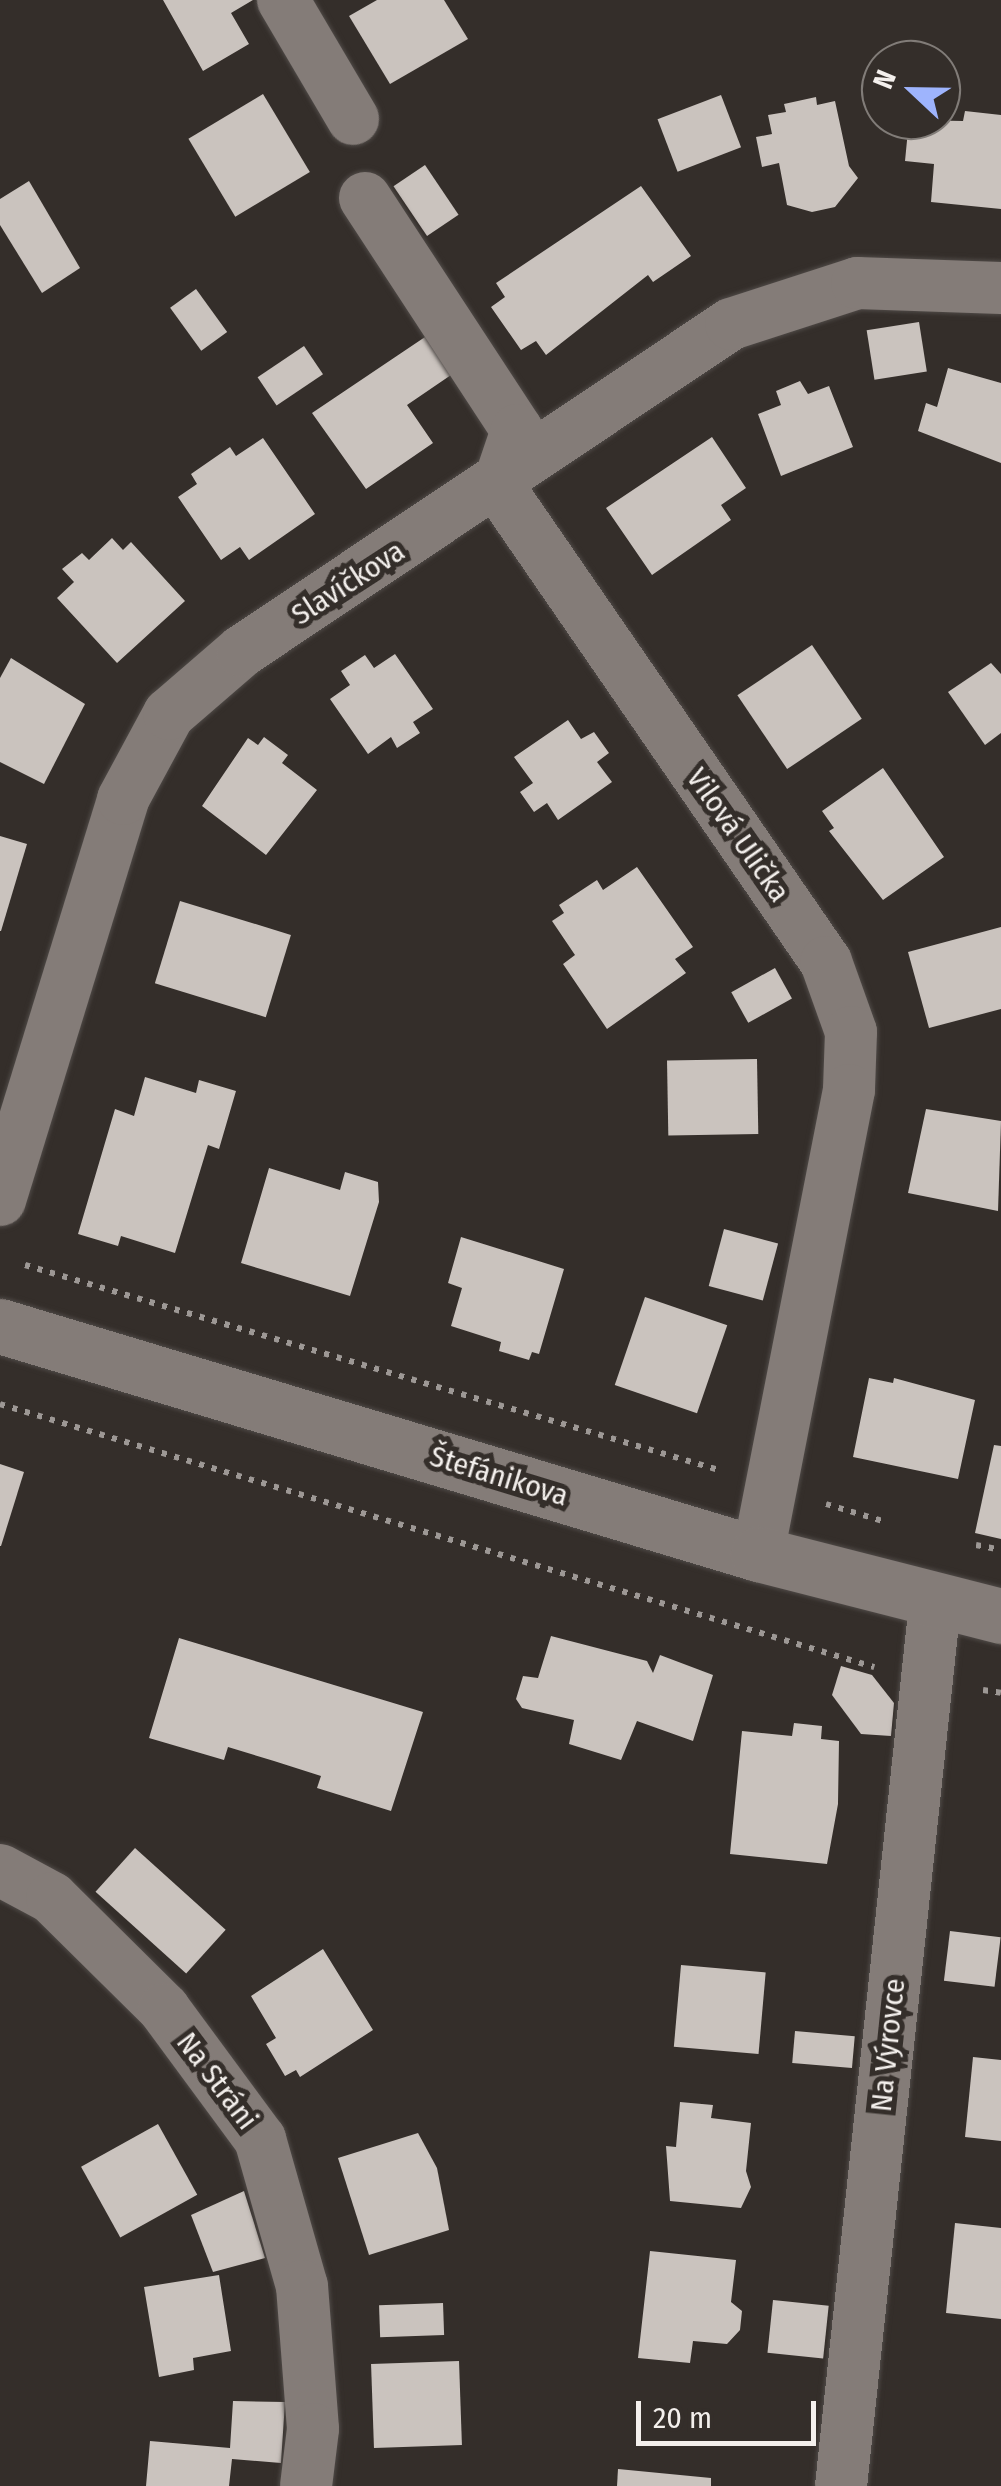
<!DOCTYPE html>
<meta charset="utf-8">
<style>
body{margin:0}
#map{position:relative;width:1001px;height:2486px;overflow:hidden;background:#342e2a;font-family:"Fira Sans Condensed",sans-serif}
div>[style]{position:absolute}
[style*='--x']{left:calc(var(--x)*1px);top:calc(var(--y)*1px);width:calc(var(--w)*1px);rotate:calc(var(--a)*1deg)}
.building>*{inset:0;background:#cac3be;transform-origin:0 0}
.path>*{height:6px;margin-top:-3px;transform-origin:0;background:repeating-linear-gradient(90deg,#9d9895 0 5px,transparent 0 13px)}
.roads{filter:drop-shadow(0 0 2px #4f4a47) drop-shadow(0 0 2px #4f4a47)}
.street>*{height:52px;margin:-26px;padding:0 26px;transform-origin:26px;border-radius:26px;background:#847c78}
.secondary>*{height:55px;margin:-27.5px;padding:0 27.5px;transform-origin:27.5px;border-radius:27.5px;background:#847c78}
span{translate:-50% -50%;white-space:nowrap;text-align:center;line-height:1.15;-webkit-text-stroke:10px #342e2a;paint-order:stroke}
.street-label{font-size:30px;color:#f4f0ed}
.north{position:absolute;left:861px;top:40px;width:100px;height:100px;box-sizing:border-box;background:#342e2a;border:2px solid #817c78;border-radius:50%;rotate:292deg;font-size:28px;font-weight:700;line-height:40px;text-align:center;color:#f4f0ed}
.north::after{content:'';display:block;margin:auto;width:35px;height:45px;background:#9eb4fd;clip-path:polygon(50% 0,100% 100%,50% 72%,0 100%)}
.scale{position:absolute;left:636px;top:2401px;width:180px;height:45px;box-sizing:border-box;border:5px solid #f4f0ed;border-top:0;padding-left:12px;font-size:30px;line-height:35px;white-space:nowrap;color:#f4f0ed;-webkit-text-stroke:8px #342e2a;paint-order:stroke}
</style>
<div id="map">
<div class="building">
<div style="clip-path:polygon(163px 0,253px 0,231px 13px,249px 44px,203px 71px)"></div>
<div style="clip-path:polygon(377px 0,444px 0,468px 39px,390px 84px,349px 16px)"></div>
<div style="left:263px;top:94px;width:91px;height:87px;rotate:59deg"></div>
<div style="left:721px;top:95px;width:56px;height:68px;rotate:69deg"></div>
<div style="clip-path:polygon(816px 97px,817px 105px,835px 101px,849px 166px,858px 178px,835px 207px,812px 212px,787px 205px,779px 163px,762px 167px,756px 137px,772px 134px,768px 115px,786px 112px,784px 104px)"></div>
<div style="clip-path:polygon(965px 111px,1001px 115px,1001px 209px,931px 202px,934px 164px,905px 161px,909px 120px,963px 121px)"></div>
<div style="left:425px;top:165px;width:60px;height:38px;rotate:56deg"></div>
<div style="clip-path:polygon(29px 181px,80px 268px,42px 293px,0 225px,0 199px)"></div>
<div style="clip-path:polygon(641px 186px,691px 256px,653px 282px,648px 275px,546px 355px,536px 341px,521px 350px,491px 307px,505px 297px,496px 283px)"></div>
<div style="left:196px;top:289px;width:53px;height:32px;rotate:54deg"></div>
<div style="left:919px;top:322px;width:50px;height:53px;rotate:81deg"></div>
<div style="clip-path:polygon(425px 337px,451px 375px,407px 405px,433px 443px,366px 489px,312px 413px)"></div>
<div style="left:304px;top:346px;width:34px;height:56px;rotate:56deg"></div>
<div style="clip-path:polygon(948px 368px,1001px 383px,1001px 463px,918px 431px,926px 403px,937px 407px)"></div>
<div style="clip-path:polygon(800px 381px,808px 394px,829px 386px,853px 447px,781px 476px,758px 414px,781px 405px,776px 391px)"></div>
<div style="clip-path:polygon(712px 437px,746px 488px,721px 505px,731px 520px,652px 575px,606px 508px)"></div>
<div style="clip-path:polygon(263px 438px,315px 514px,249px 560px,240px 547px,221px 560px,178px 497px,197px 484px,191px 474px,230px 447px,236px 456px)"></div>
<div style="clip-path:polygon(112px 538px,123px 550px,131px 542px,185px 601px,117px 663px,57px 598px,74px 582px,62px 569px,82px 553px,89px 560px)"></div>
<div style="left:812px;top:645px;width:89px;height:90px;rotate:56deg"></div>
<div style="clip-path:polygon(395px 654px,433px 709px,413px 722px,420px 733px,397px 748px,391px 737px,368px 754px,330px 699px,350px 685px,341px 671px,365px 655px,374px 668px)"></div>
<div style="clip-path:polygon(11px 658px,85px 704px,44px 784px,0 762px,0 678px)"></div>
<div style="clip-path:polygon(991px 663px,1001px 674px,1001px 733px,985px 745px,948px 692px)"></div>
<div style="clip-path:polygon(568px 720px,581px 739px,594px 732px,609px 753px,597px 762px,612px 782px,558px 820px,547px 803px,534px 812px,520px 792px,533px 783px,514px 757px)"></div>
<div style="clip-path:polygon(264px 737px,288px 755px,282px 763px,317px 790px,266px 855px,202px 806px,248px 738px,258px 745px)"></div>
<div style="clip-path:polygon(883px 768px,944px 857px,883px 900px,829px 831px,834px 828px,822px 811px)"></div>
<div style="clip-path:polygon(0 836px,27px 844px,1px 931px,0 931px)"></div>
<div style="clip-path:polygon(637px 867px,693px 947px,675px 959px,686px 973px,607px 1029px,563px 964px,575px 955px,552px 921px,564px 913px,559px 905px,597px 880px,603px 890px)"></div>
<div style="left:180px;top:901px;width:116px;height:86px;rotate:17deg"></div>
<div style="clip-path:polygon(1001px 927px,1001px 1009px,929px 1028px,908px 952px)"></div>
<div style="left:775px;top:968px;width:35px;height:50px;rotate:61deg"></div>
<div style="left:757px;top:1059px;width:75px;height:90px;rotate:89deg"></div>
<div style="clip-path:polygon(145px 1077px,196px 1093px,199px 1080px,236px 1091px,219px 1149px,208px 1145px,175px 1253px,121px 1236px,118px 1246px,78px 1234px,115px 1109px,134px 1116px)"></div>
<div style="clip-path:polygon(926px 1109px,1001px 1121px,998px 1211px,908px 1193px)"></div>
<div style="clip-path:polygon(269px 1168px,340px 1190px,345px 1172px,378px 1182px,379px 1202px,350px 1296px,241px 1263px)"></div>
<div style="left:724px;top:1229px;width:56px;height:59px;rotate:15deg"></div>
<div style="clip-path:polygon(461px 1237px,564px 1269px,539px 1354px,532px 1352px,529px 1360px,499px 1351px,501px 1342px,451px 1326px,462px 1288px,448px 1283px)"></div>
<div style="left:645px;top:1297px;width:87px;height:93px;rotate:19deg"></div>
<div style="clip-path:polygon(869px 1378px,893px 1383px,894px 1378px,975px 1400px,958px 1479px,853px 1457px)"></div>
<div style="clip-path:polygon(994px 1445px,1001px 1446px,1001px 1539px,975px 1533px)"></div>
<div style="clip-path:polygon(0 1464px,24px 1472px,1px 1546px,0 1546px)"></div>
<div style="clip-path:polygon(551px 1636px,647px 1661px,653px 1673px,660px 1655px,713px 1675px,693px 1741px,637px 1721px,621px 1760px,569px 1744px,574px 1720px,522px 1708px,516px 1699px,523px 1676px,538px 1678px)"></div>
<div style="clip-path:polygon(179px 1638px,423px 1712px,391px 1811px,317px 1788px,321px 1776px,274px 1761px,228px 1747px,224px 1760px,149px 1738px)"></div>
<div style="clip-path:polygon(841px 1666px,872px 1675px,894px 1703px,891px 1736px,861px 1734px,832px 1695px)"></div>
<div style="clip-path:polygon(794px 1723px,822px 1726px,821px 1739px,839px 1741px,838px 1804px,827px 1864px,730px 1854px,742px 1731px,792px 1736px)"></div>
<div style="left:135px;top:1848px;width:122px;height:59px;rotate:42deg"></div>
<div style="left:950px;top:1931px;width:51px;height:50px;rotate:7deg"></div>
<div style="clip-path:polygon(323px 1949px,373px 2030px,300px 2077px,296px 2070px,285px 2076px,266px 2044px,276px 2038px,251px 1996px)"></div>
<div style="left:681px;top:1965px;width:85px;height:82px;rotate:5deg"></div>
<div style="left:795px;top:2031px;width:60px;height:32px;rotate:5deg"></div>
<div style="clip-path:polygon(973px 2057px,1001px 2060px,1001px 2141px,965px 2137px)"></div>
<div style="clip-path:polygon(680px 2102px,713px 2105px,711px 2118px,751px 2123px,746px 2171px,751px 2187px,741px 2208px,670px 2201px,666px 2146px,676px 2147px)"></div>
<div style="left:158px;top:2124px;width:81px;height:88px;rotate:61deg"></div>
<div style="clip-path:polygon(418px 2133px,437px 2168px,449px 2230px,369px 2255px,338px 2158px)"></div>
<div style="clip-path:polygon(244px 2191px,265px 2258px,213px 2272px,191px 2215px)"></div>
<div style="clip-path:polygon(955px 2223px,1001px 2228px,1001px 2319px,946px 2313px)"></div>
<div style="clip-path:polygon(650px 2251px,736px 2260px,731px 2302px,742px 2311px,740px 2330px,727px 2344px,693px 2341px,690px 2363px,638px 2358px)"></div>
<div style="clip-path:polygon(219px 2275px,231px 2351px,193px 2358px,194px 2370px,159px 2377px,144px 2287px)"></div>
<div style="left:773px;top:2300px;width:56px;height:53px;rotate:6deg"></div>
<div style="left:443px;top:2303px;width:32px;height:64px;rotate:88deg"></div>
<div style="left:459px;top:2361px;width:84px;height:88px;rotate:88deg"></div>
<div style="clip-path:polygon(233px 2401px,285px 2402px,281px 2463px,232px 2459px,229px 2486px,146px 2486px,150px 2441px,230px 2448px)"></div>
<div style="clip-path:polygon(618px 2469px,711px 2478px,711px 2486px,617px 2486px)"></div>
</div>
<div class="path">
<div style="--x:25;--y:1265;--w:724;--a:16.46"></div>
<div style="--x:0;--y:1404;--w:913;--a:16.75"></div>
<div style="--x:826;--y:1504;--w:63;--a:16.7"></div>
<div style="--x:976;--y:1545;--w:25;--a:11"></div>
<div style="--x:983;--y:1690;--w:18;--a:9"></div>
</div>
<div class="roads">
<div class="street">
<div style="--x:283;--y:0;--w:138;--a:59.5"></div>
<div style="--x:365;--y:198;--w:277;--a:56.8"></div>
<div style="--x:517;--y:430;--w:59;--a:108.7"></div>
<div style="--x:498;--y:486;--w:578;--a:55.43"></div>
<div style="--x:826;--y:962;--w:74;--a:70.3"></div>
<div style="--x:851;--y:1032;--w:58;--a:92"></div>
<div style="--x:849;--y:1090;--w:473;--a:101.1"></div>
<div style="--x:0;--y:1200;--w:419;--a:-72.9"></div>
<div style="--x:123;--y:799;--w:97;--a:-61.6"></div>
<div style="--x:169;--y:714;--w:96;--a:-40.8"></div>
<div style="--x:242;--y:651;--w:588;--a:-33.77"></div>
<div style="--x:731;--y:324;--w:133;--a:-18"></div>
<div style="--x:857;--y:283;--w:144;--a:2"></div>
<div style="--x:0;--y:1870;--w:59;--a:28.3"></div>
<div style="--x:52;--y:1898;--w:158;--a:44.7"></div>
<div style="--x:164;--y:2009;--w:162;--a:53.6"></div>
<div style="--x:260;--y:2139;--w:153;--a:74.1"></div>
<div style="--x:302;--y:2286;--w:143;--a:85.6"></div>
<div style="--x:313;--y:2429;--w:57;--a:97"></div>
<div style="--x:841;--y:2486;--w:888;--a:-83.92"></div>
</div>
<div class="secondary">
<div style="--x:0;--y:1326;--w:792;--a:16.74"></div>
<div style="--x:758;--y:1554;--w:251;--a:14.3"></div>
</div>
</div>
<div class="street-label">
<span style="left:348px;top:583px;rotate:-33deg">Slavíčkova</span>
<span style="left:738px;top:835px;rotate:55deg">Vilová Ulička</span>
<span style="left:499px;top:1476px;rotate:17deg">Štefánikova</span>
<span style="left:888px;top:2045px;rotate:-84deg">Na Výrovce</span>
<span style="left:217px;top:2081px;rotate:53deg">Na Stráni</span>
</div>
<div class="north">N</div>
<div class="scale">20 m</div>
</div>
